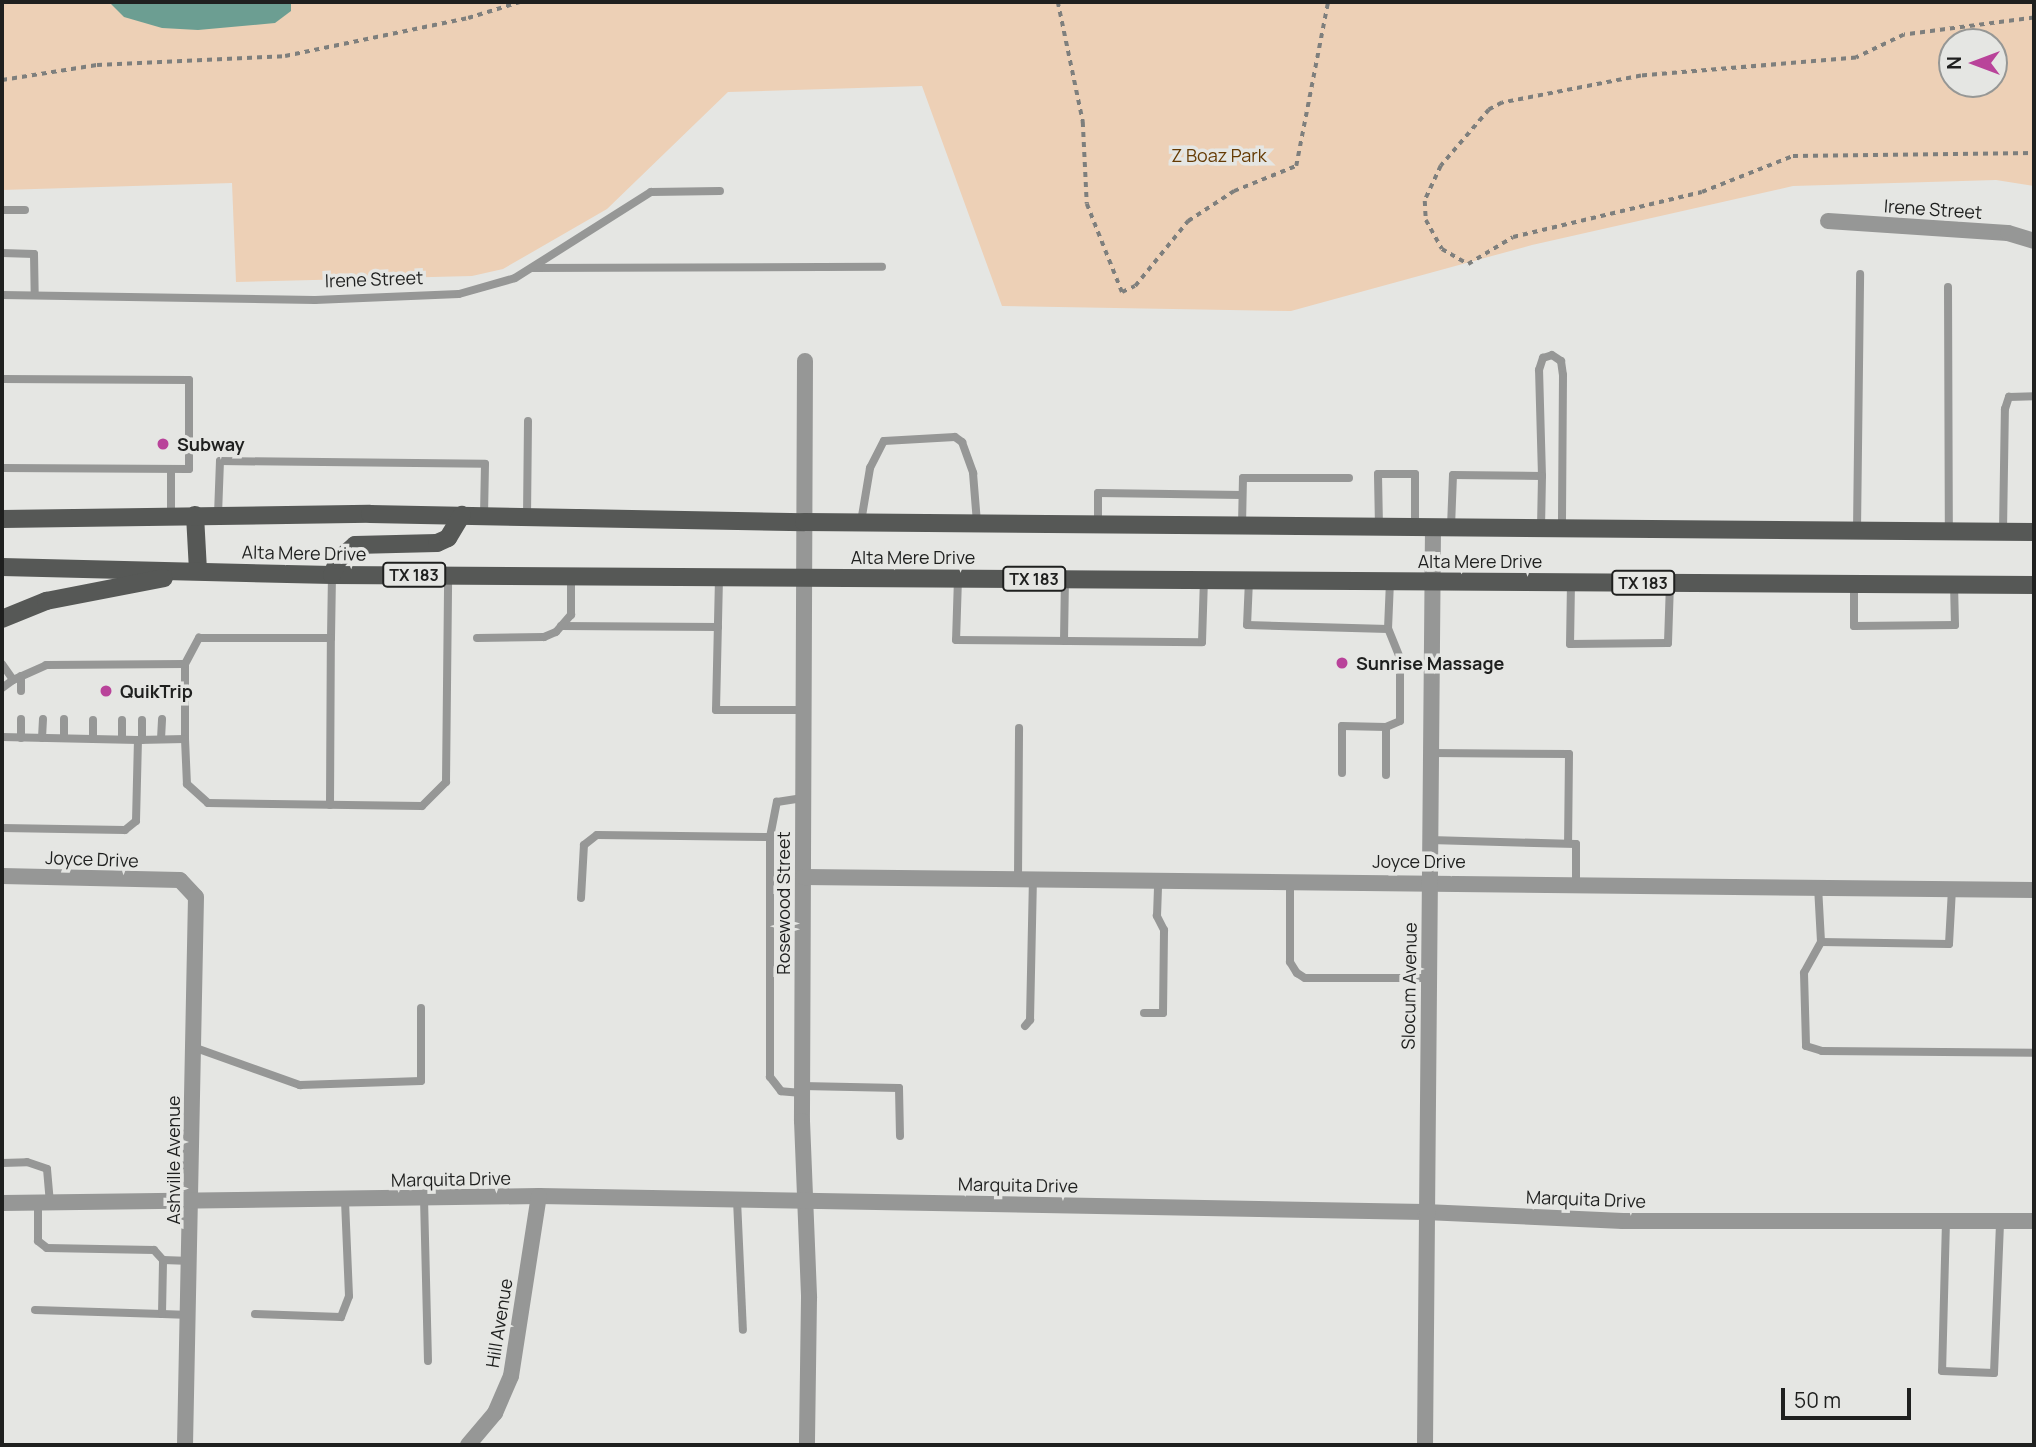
<!DOCTYPE html>
<style>
body{margin:0}
#map{position:relative;width:2036px;height:1447px;overflow:hidden;background:#e5e6e3;font-family:Manrope,sans-serif}
div>[style]{position:absolute}
[style*='--x']{left:calc(var(--x)*1px);top:calc(var(--y)*1px);width:calc(var(--w)*1px);rotate:calc(var(--a)*1deg)}
.green>*{inset:0;background:#edd0b6}
.water>*{inset:0;background:#6c9e92}
.path>*{height:3.5px;margin-top:-1.75px;transform-origin:0;background:repeating-linear-gradient(90deg,#7e7f7d 0 5px,transparent 0 10px)}
.lane>*{height:8px;margin:-4px;padding:0 4px;transform-origin:4px;border-radius:4px;background:#969796}
.street>*{height:16px;margin:-8px;padding:0 8px;transform-origin:8px;border-radius:8px;background:#969796}
.primary>*{height:18px;margin:-9px;padding:0 9px;transform-origin:9px;border-radius:9px;background:#565856}
.dots>*{width:19px;height:19px;translate:-50% -50%;box-sizing:border-box;border:4px solid #e5e6e3;border-radius:50%}
span{translate:-50% -50%;white-space:nowrap;text-align:center;line-height:1.15;-webkit-text-stroke:7px #e5e6e3;paint-order:stroke}
.shield-label span{padding:2px 5px;background:#e5e6e3;border:2px solid;border-radius:5px;-webkit-text-stroke-width:0}
.shield-label{font-size:16px;color:#1f201f;font-weight:700}
.park-label{font-size:18px;color:#653b04}
.street-label{font-size:18px;color:#1f201f}
.poi-label{font-size:18px;color:#1f201f;font-weight:700}
.left{translate:0 -50%;text-align:left}
.frame{position:absolute;inset:0;border:4px solid #1f201f;pointer-events:none}
.north{position:absolute;left:1938px;top:28px;width:70px;height:70px;box-sizing:border-box;background:#e5e6e3;border:2px solid #969795;border-radius:50%;rotate:270deg;font-size:19px;font-weight:700;line-height:28px;text-align:center;color:#1f201f}
.north::after{content:'';display:block;margin:auto;width:24px;height:32px;background:#b9439a;clip-path:polygon(50% 0,100% 100%,50% 72%,0 100%)}
.scale{position:absolute;left:1781px;top:1388px;width:130px;height:32px;box-sizing:border-box;border:4px solid #1f201f;border-top:0;padding-left:9px;font-size:21px;line-height:24px;white-space:nowrap;color:#1f201f;-webkit-text-stroke:5px #e5e6e3;paint-order:stroke}
</style>
<div id="map">
<div class="green">
<div style="clip-path:polygon(evenodd,2px 2px,2034px 2px,2034px 186px,1996px 180px,1793px 186px,1532px 245px,1291px 311px,1002px 306px,922px 86px,728px 92px,607px 209px,503px 269px,472px 276px,236px 282px,232px 183px,2px 190px,2px 2px,1952px 42px,1994px 42px,1994px 84px,1952px 84px,1952px 42px)"></div>
</div>
<div class="water">
<div style="clip-path:polygon(109px 2px,291px 2px,291px 11px,275px 23px,198px 30px,162px 28px,124px 17px)"></div>
</div>
<div class="path">
<div style="--x:1058;--y:2;--w:123;--a:78.2"></div>
<div style="--x:1083;--y:122;--w:82;--a:87.2"></div>
<div style="--x:1087;--y:204;--w:95;--a:68.3"></div>
<div style="--x:1122;--y:292;--w:14;--a:-25"></div>
<div style="--x:1135;--y:286;--w:84;--a:-50.8"></div>
<div style="--x:1188;--y:221;--w:55;--a:-33.1"></div>
<div style="--x:1234;--y:191;--w:67;--a:-22"></div>
<div style="--x:1296;--y:166;--w:167;--a:-79"></div>
<div style="--x:2034;--y:18;--w:131;--a:172.5"></div>
<div style="--x:1904;--y:35;--w:53;--a:154.4"></div>
<div style="--x:1856;--y:58;--w:216;--a:175.2"></div>
<div style="--x:1641;--y:76;--w:142;--a:169"></div>
<div style="--x:1502;--y:103;--w:15;--a:152"></div>
<div style="--x:1489;--y:110;--w:74;--a:130.6"></div>
<div style="--x:1441;--y:166;--w:38;--a:115"></div>
<div style="--x:1425;--y:201;--w:19;--a:87"></div>
<div style="--x:1426;--y:220;--w:33;--a:61"></div>
<div style="--x:1442;--y:249;--w:30;--a:30"></div>
<div style="--x:1468;--y:264;--w:52;--a:-31"></div>
<div style="--x:1513;--y:237;--w:194;--a:-13.4"></div>
<div style="--x:1702;--y:192;--w:98;--a:-21.6"></div>
<div style="--x:1793;--y:156;--w:241;--a:-0.7"></div>
<div style="--x:2;--y:80;--w:96;--a:-9"></div>
<div style="--x:97;--y:65;--w:188;--a:-2.7"></div>
<div style="--x:285;--y:56;--w:187;--a:-11.7"></div>
<div style="--x:468;--y:18;--w:54;--a:-17.1"></div>
</div>
<div class="lane">
<div style="--x:2;--y:210;--w:23;--a:0"></div>
<div style="--x:2;--y:253;--w:32;--a:2"></div>
<div style="--x:34;--y:254;--w:39;--a:89"></div>
<div style="--x:532;--y:268;--w:350;--a:-0.2"></div>
<div style="--x:1948;--y:287;--w:244;--a:89.8"></div>
<div style="--x:2;--y:295;--w:313;--a:0.9"></div>
<div style="--x:315;--y:300;--w:144;--a:-2.4"></div>
<div style="--x:459;--y:294;--w:58;--a:-15.9"></div>
<div style="--x:515;--y:278;--w:161;--a:-32.3"></div>
<div style="--x:651;--y:192;--w:69;--a:-0.8"></div>
<div style="--x:2;--y:379;--w:187;--a:0.3"></div>
<div style="--x:189;--y:380;--w:89;--a:90"></div>
<div style="--x:189;--y:469;--w:187;--a:-179.7"></div>
<div style="--x:171;--y:469;--w:46;--a:90"></div>
<div style="--x:1542;--y:476;--w:106;--a:-91.6"></div>
<div style="--x:1539;--y:370;--w:13;--a:-72"></div>
<div style="--x:1543;--y:358;--w:9;--a:-18"></div>
<div style="--x:1552;--y:355;--w:11;--a:34"></div>
<div style="--x:1561;--y:361;--w:14;--a:82"></div>
<div style="--x:1563;--y:375;--w:153;--a:90.4"></div>
<div style="--x:218;--y:515;--w:54;--a:-87.9"></div>
<div style="--x:220;--y:461;--w:265;--a:0.6"></div>
<div style="--x:485;--y:464;--w:52;--a:91.1"></div>
<div style="--x:527;--y:517;--w:96;--a:-89.4"></div>
<div style="--x:861;--y:522;--w:55;--a:-80.5"></div>
<div style="--x:870;--y:468;--w:30;--a:-63"></div>
<div style="--x:884;--y:441;--w:71;--a:-3.2"></div>
<div style="--x:955;--y:437;--w:9;--a:36"></div>
<div style="--x:962;--y:442;--w:33;--a:70"></div>
<div style="--x:973;--y:473;--w:50;--a:85.4"></div>
<div style="--x:1098;--y:524;--w:31;--a:-90"></div>
<div style="--x:1098;--y:493;--w:144;--a:0.8"></div>
<div style="--x:1242;--y:525;--w:47;--a:-88.8"></div>
<div style="--x:1243;--y:478;--w:106;--a:0"></div>
<div style="--x:1379;--y:527;--w:53;--a:-91.1"></div>
<div style="--x:1378;--y:474;--w:37;--a:0"></div>
<div style="--x:1415;--y:474;--w:52;--a:90"></div>
<div style="--x:1451;--y:527;--w:52;--a:-87.8"></div>
<div style="--x:1453;--y:475;--w:89;--a:0.6"></div>
<div style="--x:1542;--y:476;--w:51;--a:91.1"></div>
<div style="--x:1857;--y:530;--w:256;--a:-89.3"></div>
<div style="--x:2003;--y:531;--w:122;--a:-89.1"></div>
<div style="--x:2005;--y:409;--w:13;--a:-72"></div>
<div style="--x:2009;--y:397;--w:25;--a:-2"></div>
<div style="--x:719;--y:578;--w:132;--a:91.3"></div>
<div style="--x:716;--y:710;--w:87;--a:0"></div>
<div style="--x:958;--y:578;--w:62;--a:91.8"></div>
<div style="--x:956;--y:640;--w:246;--a:0.5"></div>
<div style="--x:1202;--y:642;--w:62;--a:-88.2"></div>
<div style="--x:1249;--y:580;--w:45;--a:92.5"></div>
<div style="--x:1247;--y:625;--w:141;--a:1.6"></div>
<div style="--x:1388;--y:629;--w:48;--a:-87.6"></div>
<div style="--x:1571;--y:582;--w:62;--a:90.9"></div>
<div style="--x:1570;--y:644;--w:98;--a:-0.6"></div>
<div style="--x:1668;--y:643;--w:60;--a:-88.1"></div>
<div style="--x:1854;--y:585;--w:41;--a:90"></div>
<div style="--x:1854;--y:626;--w:101;--a:-0.6"></div>
<div style="--x:1955;--y:625;--w:40;--a:-91.4"></div>
<div style="--x:561;--y:626;--w:157;--a:0.4"></div>
<div style="--x:477;--y:638;--w:67;--a:-0.9"></div>
<div style="--x:544;--y:637;--w:13;--a:-23"></div>
<div style="--x:556;--y:632;--w:23;--a:-49"></div>
<div style="--x:571;--y:615;--w:38;--a:-90"></div>
<div style="--x:1064;--y:641;--w:62;--a:-89.1"></div>
<div style="--x:2;--y:664;--w:19;--a:55"></div>
<div style="--x:13;--y:680;--w:14;--a:144"></div>
<div style="--x:185;--y:664;--w:75;--a:90"></div>
<div style="--x:21;--y:676;--w:15;--a:90"></div>
<div style="--x:13;--y:680;--w:36;--a:-24"></div>
<div style="--x:46;--y:665;--w:139;--a:-0.4"></div>
<div style="--x:185;--y:664;--w:30;--a:-62"></div>
<div style="--x:199;--y:638;--w:132;--a:0"></div>
<div style="--x:331;--y:638;--w:63;--a:-89.1"></div>
<div style="--x:142;--y:720;--w:20;--a:90"></div>
<div style="--x:1386;--y:727;--w:48;--a:90"></div>
<div style="--x:2;--y:737;--w:136;--a:1.3"></div>
<div style="--x:21;--y:738;--w:19;--a:-90"></div>
<div style="--x:42;--y:738;--w:19;--a:-87"></div>
<div style="--x:64;--y:738;--w:19;--a:-90"></div>
<div style="--x:93;--y:739;--w:19;--a:-90"></div>
<div style="--x:122;--y:739;--w:19;--a:-90"></div>
<div style="--x:161;--y:739;--w:20;--a:-87"></div>
<div style="--x:1431;--y:753;--w:138;--a:0.4"></div>
<div style="--x:1569;--y:754;--w:89;--a:90.6"></div>
<div style="--x:1342;--y:773;--w:47;--a:-90"></div>
<div style="--x:1342;--y:726;--w:44;--a:1.3"></div>
<div style="--x:1386;--y:727;--w:15;--a:-23"></div>
<div style="--x:1400;--y:721;--w:63;--a:-90"></div>
<div style="--x:1400;--y:658;--w:31;--a:-112"></div>
<div style="--x:330;--y:805;--w:167;--a:-89.7"></div>
<div style="--x:2;--y:828;--w:123;--a:0.9"></div>
<div style="--x:125;--y:830;--w:14;--a:-39"></div>
<div style="--x:136;--y:821;--w:81;--a:-88.6"></div>
<div style="--x:138;--y:740;--w:47;--a:-1.2"></div>
<div style="--x:185;--y:739;--w:45;--a:87.5"></div>
<div style="--x:187;--y:784;--w:28;--a:42"></div>
<div style="--x:208;--y:803;--w:214;--a:0.8"></div>
<div style="--x:422;--y:806;--w:34;--a:-45"></div>
<div style="--x:446;--y:782;--w:207;--a:-89.4"></div>
<div style="--x:1430;--y:840;--w:146;--a:1.6"></div>
<div style="--x:1576;--y:844;--w:38;--a:90"></div>
<div style="--x:1018;--y:878;--w:150;--a:-89.6"></div>
<div style="--x:1290;--y:880;--w:82;--a:90"></div>
<div style="--x:1290;--y:962;--w:13;--a:58"></div>
<div style="--x:1297;--y:973;--w:9;--a:32"></div>
<div style="--x:1305;--y:978;--w:124;--a:0"></div>
<div style="--x:1818;--y:886;--w:56;--a:86.9"></div>
<div style="--x:1821;--y:942;--w:128;--a:0.9"></div>
<div style="--x:1949;--y:944;--w:56;--a:-86.9"></div>
<div style="--x:581;--y:898;--w:53;--a:-86.8"></div>
<div style="--x:584;--y:845;--w:16;--a:-38"></div>
<div style="--x:597;--y:835;--w:173;--a:0.7"></div>
<div style="--x:1821;--y:942;--w:35;--a:119"></div>
<div style="--x:1804;--y:973;--w:73;--a:88.4"></div>
<div style="--x:1806;--y:1046;--w:17;--a:17"></div>
<div style="--x:1822;--y:1051;--w:212;--a:0.5"></div>
<div style="--x:1144;--y:1013;--w:19;--a:0"></div>
<div style="--x:1163;--y:1013;--w:83;--a:-89.3"></div>
<div style="--x:1164;--y:930;--w:16;--a:-117"></div>
<div style="--x:1157;--y:916;--w:37;--a:-88"></div>
<div style="--x:1025;--y:1026;--w:8;--a:-50"></div>
<div style="--x:1030;--y:1020;--w:142;--a:-88.8"></div>
<div style="--x:193;--y:1047;--w:114;--a:19.6"></div>
<div style="--x:300;--y:1085;--w:121;--a:-1.9"></div>
<div style="--x:421;--y:1081;--w:73;--a:-90"></div>
<div style="--x:802;--y:1086;--w:97;--a:1.2"></div>
<div style="--x:899;--y:1088;--w:48;--a:88.8"></div>
<div style="--x:802;--y:1093;--w:21;--a:-175"></div>
<div style="--x:781;--y:1091;--w:18;--a:-128"></div>
<div style="--x:770;--y:1077;--w:240;--a:-90"></div>
<div style="--x:770;--y:837;--w:36;--a:-79"></div>
<div style="--x:777;--y:802;--w:26;--a:-9"></div>
<div style="--x:2;--y:1163;--w:25;--a:-2"></div>
<div style="--x:27;--y:1162;--w:21;--a:19"></div>
<div style="--x:47;--y:1169;--w:34;--a:85"></div>
<div style="--x:424;--y:1198;--w:163;--a:88.6"></div>
<div style="--x:737;--y:1200;--w:130;--a:87.4"></div>
<div style="--x:38;--y:1203;--w:38;--a:90"></div>
<div style="--x:38;--y:1241;--w:11;--a:38"></div>
<div style="--x:47;--y:1248;--w:107;--a:1.1"></div>
<div style="--x:154;--y:1250;--w:13;--a:48"></div>
<div style="--x:1946;--y:1221;--w:150;--a:91.5"></div>
<div style="--x:1942;--y:1371;--w:52;--a:2.2"></div>
<div style="--x:1994;--y:1373;--w:152;--a:-87.7"></div>
<div style="--x:35;--y:1310;--w:127;--a:1.8"></div>
<div style="--x:255;--y:1314;--w:86;--a:2"></div>
<div style="--x:341;--y:1317;--w:22;--a:-69"></div>
<div style="--x:349;--y:1296;--w:96;--a:-92.4"></div>
<div style="--x:190;--y:1315;--w:28;--a:-178"></div>
<div style="--x:162;--y:1314;--w:54;--a:-88.9"></div>
<div style="--x:163;--y:1260;--w:28;--a:2"></div>
</div>
<div class="street">
<div style="--x:1828;--y:221;--w:180;--a:3.8"></div>
<div style="--x:2008;--y:233;--w:27;--a:17"></div>
<div style="--x:805;--y:361;--w:760;--a:90.23"></div>
<div style="--x:802;--y:1121;--w:177;--a:87.7"></div>
<div style="--x:809;--y:1298;--w:147;--a:90.8"></div>
<div style="--x:2;--y:876;--w:178;--a:1.3"></div>
<div style="--x:180;--y:880;--w:23;--a:47"></div>
<div style="--x:196;--y:897;--w:548;--a:91.15"></div>
<div style="--x:803;--y:877;--w:1231;--a:0.61"></div>
<div style="--x:2;--y:1203;--w:537;--a:-0.75"></div>
<div style="--x:539;--y:1196;--w:886;--a:1.03"></div>
<div style="--x:1425;--y:1212;--w:198;--a:2.6"></div>
<div style="--x:1623;--y:1221;--w:411;--a:0"></div>
<div style="--x:468;--y:1445;--w:42;--a:-49.8"></div>
<div style="--x:495;--y:1413;--w:40;--a:-66.6"></div>
<div style="--x:511;--y:1376;--w:182;--a:-81.2"></div>
<div style="--x:1425;--y:1445;--w:918;--a:-89.5"></div>
</div>
<div class="primary">
<div style="--x:195;--y:515;--w:56;--a:86.9"></div>
<div style="--x:2;--y:519;--w:368;--a:-0.8"></div>
<div style="--x:370;--y:514;--w:434;--a:1.1"></div>
<div style="--x:804;--y:522;--w:1230;--a:0.47"></div>
<div style="--x:2;--y:567;--w:330;--a:1.4"></div>
<div style="--x:332;--y:575;--w:1702;--a:0.34"></div>
<div style="--x:332;--y:575;--w:16;--a:-68"></div>
<div style="--x:338;--y:560;--w:23;--a:-41"></div>
<div style="--x:355;--y:545;--w:82;--a:-1.4"></div>
<div style="--x:437;--y:543;--w:12;--a:-24"></div>
<div style="--x:448;--y:538;--w:27;--a:-59"></div>
<div style="--x:2;--y:619;--w:48;--a:-22.2"></div>
<div style="--x:46;--y:601;--w:120;--a:-11"></div>
</div>
<div class="dots">
<div style="left:163px;top:444px;background:#b9439a"></div>
<div style="left:1342px;top:663px;background:#b9439a"></div>
<div style="left:106px;top:691px;background:#b9439a"></div>
</div>
<div class="shield-label">
<span style="left:414px;top:575px">TX 183</span>
<span style="left:1034px;top:579px">TX 183</span>
<span style="left:1643px;top:583px">TX 183</span>
</div>
<div class="park-label">
<span style="left:1219px;top:155px">Z Boaz Park</span>
</div>
<div class="street-label">
<span style="left:1933px;top:209px;rotate:4deg">Irene Street</span>
<span style="left:374px;top:279px;rotate:-2deg">Irene Street</span>
<span style="left:304px;top:553px;rotate:1deg">Alta Mere Drive</span>
<span style="left:913px;top:557px">Alta Mere Drive</span>
<span style="left:1480px;top:561px">Alta Mere Drive</span>
<span style="left:92px;top:859px;rotate:2deg">Joyce Drive</span>
<span style="left:1419px;top:861px">Joyce Drive</span>
<span style="left:783px;top:903px;rotate:-90deg">Rosewood Street</span>
<span style="left:1409px;top:986px;rotate:-89deg">Slocum Avenue</span>
<span style="left:173px;top:1160px;rotate:-90deg">Ashville Avenue</span>
<span style="left:451px;top:1179px;rotate:-1deg">Marquita Drive</span>
<span style="left:1018px;top:1185px;rotate:1deg">Marquita Drive</span>
<span style="left:1586px;top:1199px;rotate:2deg">Marquita Drive</span>
<span style="left:499px;top:1323px;rotate:-81deg">Hill Avenue</span>
</div>
<div class="poi-label">
<span class="left" style="left:177px;top:444px">Subway</span>
<span class="left" style="left:1356px;top:663px">Sunrise Massage</span>
<span class="left" style="left:120px;top:691px">QuikTrip</span>
</div>
<div class="frame"></div>
<div class="north">N</div>
<div class="scale">50 m</div>
</div>
